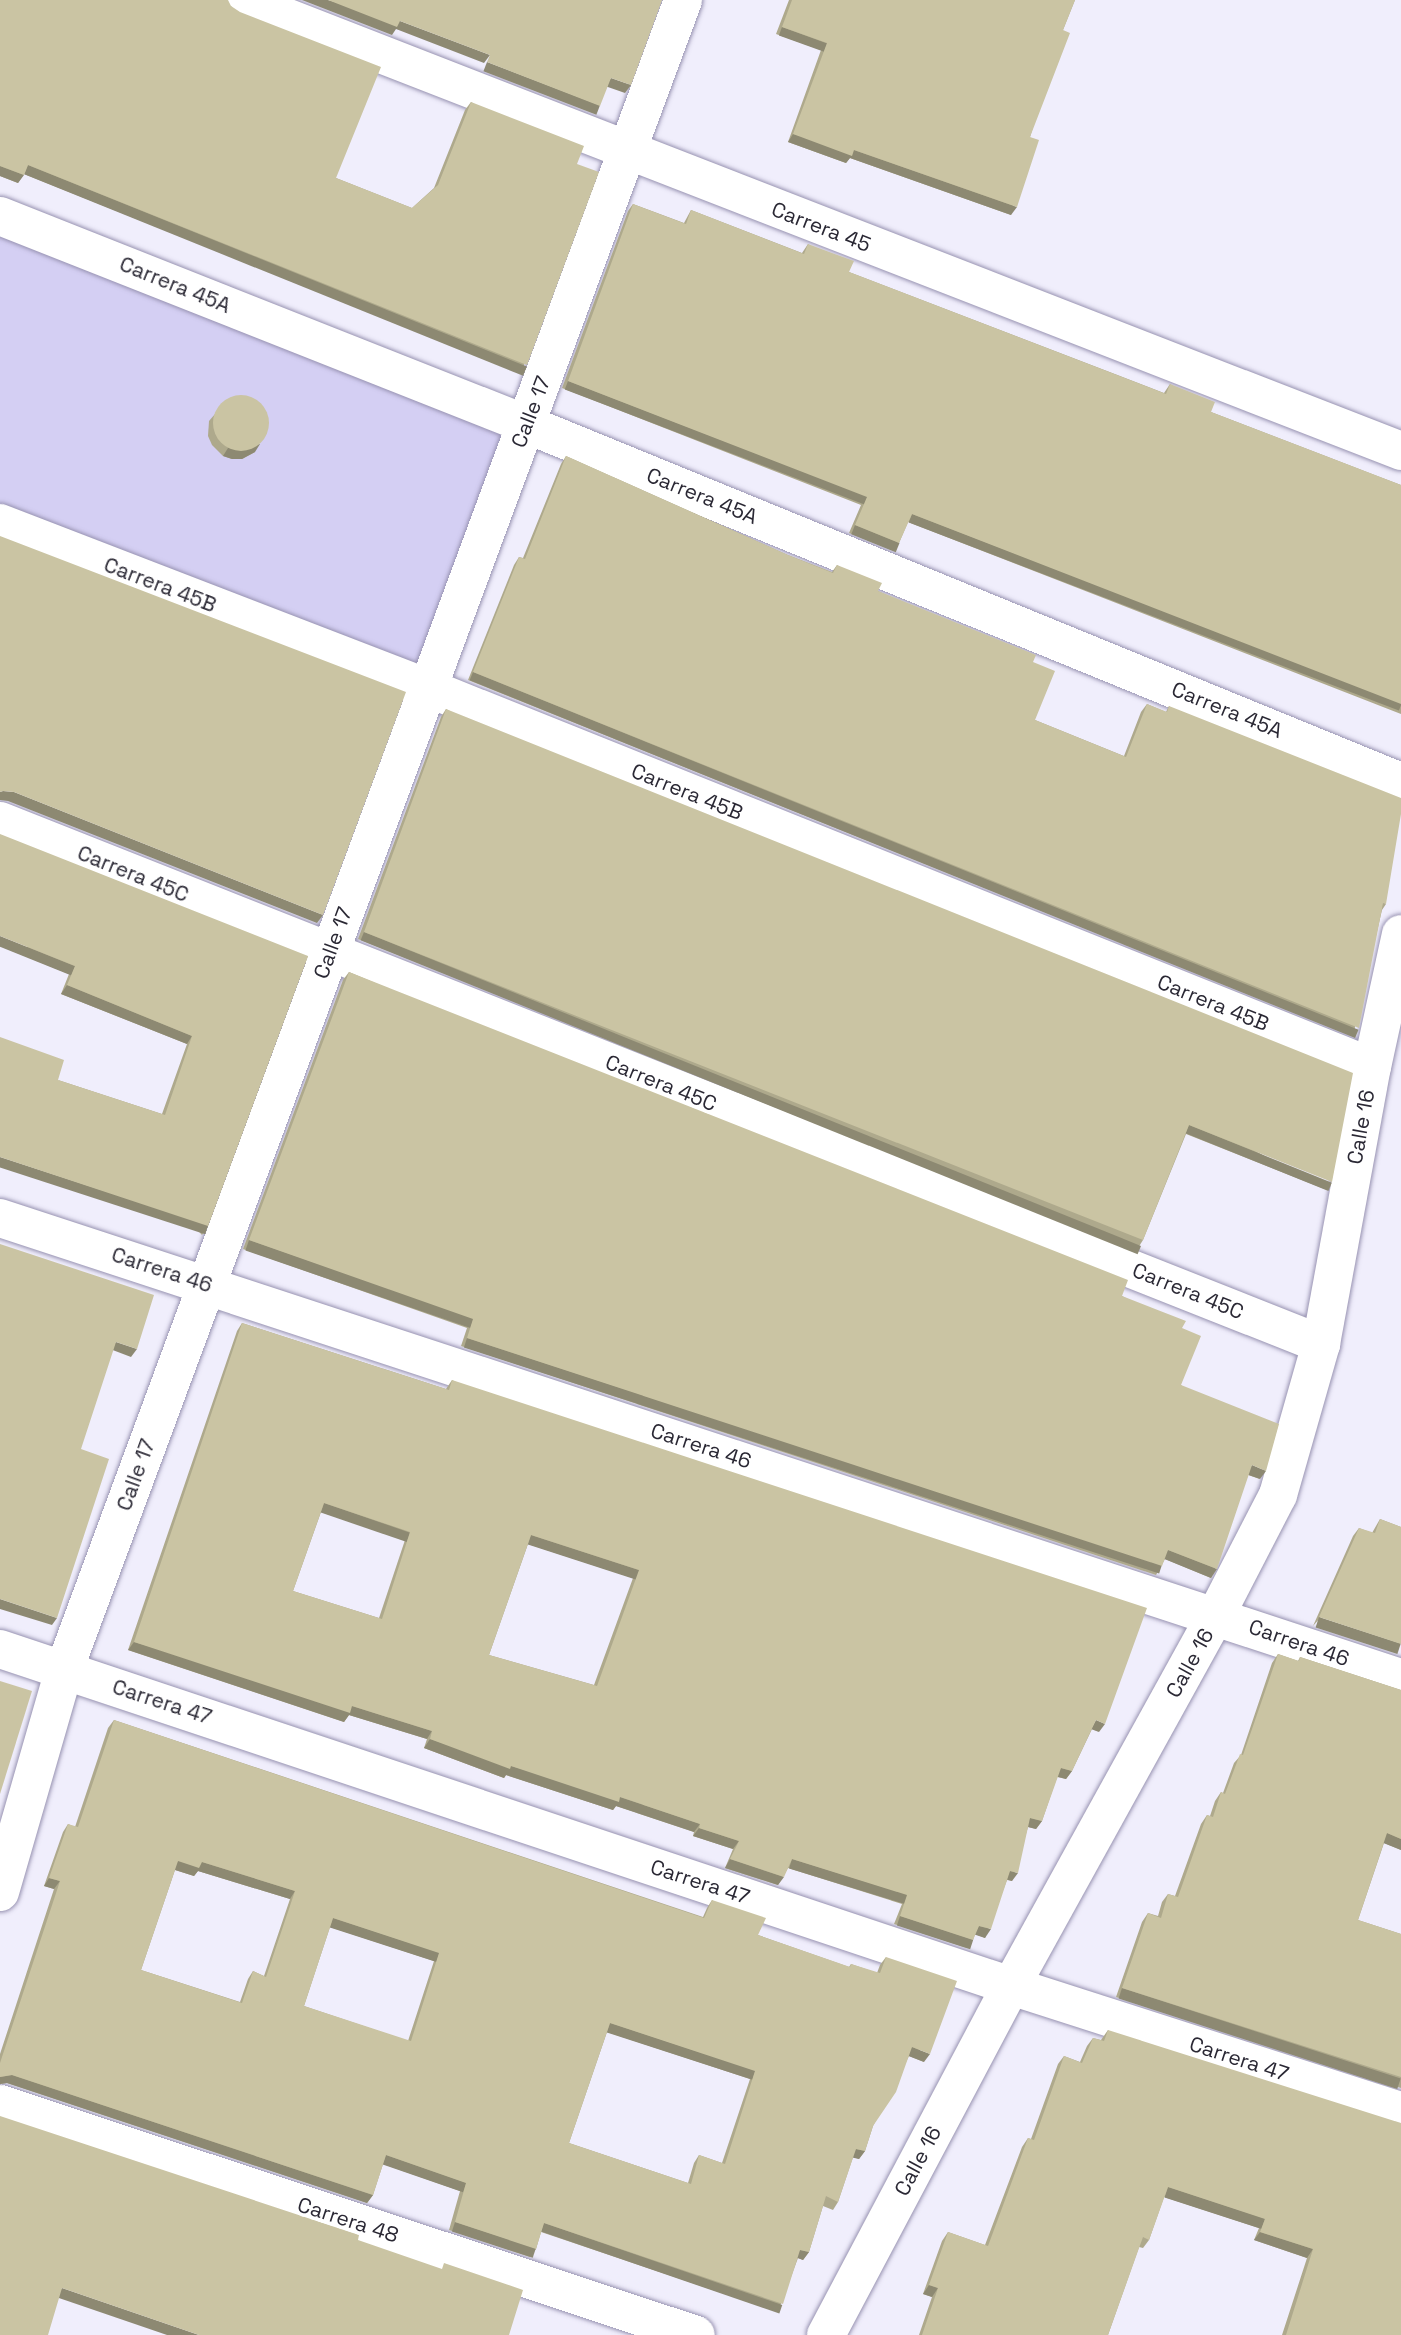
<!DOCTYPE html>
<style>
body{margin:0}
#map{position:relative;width:1401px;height:2335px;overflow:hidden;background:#f0eefc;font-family:"Space Grotesk",sans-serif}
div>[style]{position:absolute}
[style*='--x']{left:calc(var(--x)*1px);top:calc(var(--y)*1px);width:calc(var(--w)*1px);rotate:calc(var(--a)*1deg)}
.green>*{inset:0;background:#d4cff3}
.roads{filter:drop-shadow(0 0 2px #9792b1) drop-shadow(0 0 2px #9792b1)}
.minor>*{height:38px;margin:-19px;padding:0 19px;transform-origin:19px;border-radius:19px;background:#fff}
.wall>*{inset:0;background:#aea98c}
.shaded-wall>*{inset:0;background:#8d8972;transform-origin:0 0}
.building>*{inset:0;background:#cac4a3}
.round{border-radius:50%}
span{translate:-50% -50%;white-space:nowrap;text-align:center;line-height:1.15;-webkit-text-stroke:7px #fff;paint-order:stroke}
.street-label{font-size:21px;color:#2a2834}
</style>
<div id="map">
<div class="green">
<div style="clip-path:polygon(0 216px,526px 424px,428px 688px,0 523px)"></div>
</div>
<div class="roads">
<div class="minor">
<div style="--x:242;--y:0;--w:1244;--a:21.26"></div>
<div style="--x:0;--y:216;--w:566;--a:21.58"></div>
<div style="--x:526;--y:424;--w:945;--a:22.25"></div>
<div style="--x:0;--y:523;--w:459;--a:21.1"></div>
<div style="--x:428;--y:688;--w:1017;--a:21.87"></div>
<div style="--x:0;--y:821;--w:1421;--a:21.6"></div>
<div style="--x:0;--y:1218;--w:1475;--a:18.18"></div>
<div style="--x:0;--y:1649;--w:1066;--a:18.43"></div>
<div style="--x:1011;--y:1986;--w:410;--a:17.8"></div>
<div style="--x:0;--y:1892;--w:231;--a:-73.9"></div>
<div style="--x:64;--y:1670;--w:1781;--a:-69.66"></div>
<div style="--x:0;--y:2104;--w:733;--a:18.36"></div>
<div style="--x:826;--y:2335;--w:395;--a:-62.1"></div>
<div style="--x:1011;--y:1986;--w:424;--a:-61.1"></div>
<div style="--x:1216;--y:1615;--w:135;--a:-62.7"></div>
<div style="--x:1278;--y:1495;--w:157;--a:-74.1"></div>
<div style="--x:1321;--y:1344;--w:282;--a:-79.6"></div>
<div style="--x:1372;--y:1067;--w:136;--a:-77.7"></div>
</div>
</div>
<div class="wall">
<div style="clip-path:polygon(0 0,231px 6px,336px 178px,412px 208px,434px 188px,465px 110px,471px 102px,577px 164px,522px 373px,24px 174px,18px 183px,0 176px)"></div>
<div style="clip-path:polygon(789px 0,1075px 0,1063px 30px,1030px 137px,1011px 215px,850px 158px,846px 163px,788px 142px,821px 50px,776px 34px)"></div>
<div style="clip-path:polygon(633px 204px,684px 223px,691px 210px,802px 253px,808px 244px,849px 272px,1164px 393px,1170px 384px,1211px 412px,1401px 485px,1401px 714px,908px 522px,899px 543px,894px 551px,849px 533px,861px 505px,562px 388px,628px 211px)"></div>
<div style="clip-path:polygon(215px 414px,255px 452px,242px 459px,232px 459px,223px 456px,212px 445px,208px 436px,209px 421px)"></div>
<div style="clip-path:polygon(566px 456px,788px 555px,832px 572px,837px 565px,878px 591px,1033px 662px,1035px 720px,1124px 756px,1141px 712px,1147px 704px,1166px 712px,1169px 706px,1386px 904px,1382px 910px,1353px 1036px,468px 680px,514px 565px,519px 557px,523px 558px,561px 464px)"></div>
<div style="clip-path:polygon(446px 709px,1327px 1190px,1186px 1134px,1143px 1240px,1138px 1248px,358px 939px,441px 717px)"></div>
<div style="clip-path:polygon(0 946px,308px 956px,208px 1226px,202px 1235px,58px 1080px,162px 1114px,187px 1044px,61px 994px,69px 974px)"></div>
<div style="clip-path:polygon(349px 972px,1122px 1296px,1182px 1328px,1181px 1385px,1260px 1479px,1248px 1475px,1211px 1578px,1165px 1559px,1156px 1575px,461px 1346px,467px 1328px,243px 1249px,343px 980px)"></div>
<div style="clip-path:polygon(evenodd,242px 1323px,446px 1389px,452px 1380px,1099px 1732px,1092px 1729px,1072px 1771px,1066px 1779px,1057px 1777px,1042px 1821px,1036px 1829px,1028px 1827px,1012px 1881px,1007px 1880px,985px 1938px,975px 1934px,973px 1940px,967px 1948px,894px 1924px,902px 1904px,788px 1868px,778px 1885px,725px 1868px,733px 1849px,693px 1836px,694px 1832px,616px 1806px,613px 1810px,506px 1775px,504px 1778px,424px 1748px,427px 1739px,349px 1715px,344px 1722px,128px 1650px,237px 1331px,242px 1323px,321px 1512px,405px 1540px,379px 1618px,293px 1591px,321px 1512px,242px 1323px,528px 1544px,633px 1578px,594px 1685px,489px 1655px,528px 1544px)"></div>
<div style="clip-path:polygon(1380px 1519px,1401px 1527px,1313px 1626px,1353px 1536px,1359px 1528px,1372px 1533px)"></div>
<div style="clip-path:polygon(1278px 1654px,1298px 1661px,1300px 1657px,1401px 1690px,1401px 1850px,1384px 1843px,1358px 1920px,1401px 1934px,1401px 2088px,1116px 1997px,1142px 1922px,1148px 1913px,1158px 1916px,1162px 1902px,1168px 1894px,1175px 1896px,1201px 1824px,1207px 1815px,1210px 1816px,1215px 1801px,1221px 1792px,1223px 1793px,1234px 1763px,1241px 1755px,1272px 1663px)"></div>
<div style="clip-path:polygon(evenodd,114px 1720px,703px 1917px,707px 1908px,712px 1900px,758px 1935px,849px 1967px,851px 1964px,877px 1973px,880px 1965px,886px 1957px,924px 2062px,909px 2056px,873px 2126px,865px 2151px,859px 2159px,853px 2157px,838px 2202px,833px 2210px,823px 2206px,809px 2252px,803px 2260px,798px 2258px,778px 2312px,541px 2232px,536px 2249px,530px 2257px,449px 2230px,460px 2191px,383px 2164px,373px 2195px,367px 2203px,7px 2083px,0 2084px,0 2054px,54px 1889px,44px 1886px,63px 1832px,68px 1824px,75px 1827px,108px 1728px,114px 1720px,175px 1870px,194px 1876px,198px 1871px,290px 1899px,264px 1976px,253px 1971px,248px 1979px,240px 2002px,141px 1970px,175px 1870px,114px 1720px,330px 1927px,434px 1961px,408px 2041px,304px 2006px,330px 1927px,114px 1720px,607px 2032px,750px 2079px,722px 2163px,699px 2155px,694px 2163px,688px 2183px,569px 2143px,607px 2032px)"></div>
<div style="clip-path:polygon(1108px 2030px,1401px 2335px,1282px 2335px,1307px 2258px,1254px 2240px,1259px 2228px,1164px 2197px,1149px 2240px,1143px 2248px,1139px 2247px,1108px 2335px,919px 2335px,932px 2297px,923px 2294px,942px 2241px,948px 2232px,985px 2245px,1022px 2147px,1028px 2138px,1031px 2139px,1058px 2064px,1064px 2056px,1080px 2062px,1087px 2046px,1093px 2038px,1101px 2040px)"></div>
</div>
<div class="shaded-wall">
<div style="clip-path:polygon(302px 0,328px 0,400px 21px,490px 55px,484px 63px,396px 29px,392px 35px)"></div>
<div style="left:782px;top:27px;width:48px;height:9px;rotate:20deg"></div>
<div style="left:487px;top:62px;width:121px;height:10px;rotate:21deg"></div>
<div style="clip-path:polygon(611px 78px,631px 85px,625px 93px,605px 86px)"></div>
<div style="clip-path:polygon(793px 134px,854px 150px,1017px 207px,1011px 215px,850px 158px,846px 163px,788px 142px)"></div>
<div style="left:28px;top:165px;width:538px;height:10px;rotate:22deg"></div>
<div style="clip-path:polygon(0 166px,24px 175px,18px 183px,0 176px)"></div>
<div style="left:568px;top:381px;width:321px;height:9px;rotate:21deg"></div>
<div style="clip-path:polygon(260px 444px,255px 452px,242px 459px,232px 459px,223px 456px,228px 448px)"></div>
<div style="left:912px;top:514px;width:525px;height:9px;rotate:21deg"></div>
<div style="left:855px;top:525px;width:48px;height:10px;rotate:22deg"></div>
<div style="left:473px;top:672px;width:955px;height:9px;rotate:22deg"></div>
<div style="clip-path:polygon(3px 791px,14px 792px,323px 915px,317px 923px,8px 801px,0 800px,0 792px)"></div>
<div style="left:364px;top:932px;width:838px;height:9px;rotate:22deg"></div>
<div style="left:0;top:936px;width:81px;height:10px;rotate:22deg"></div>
<div style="clip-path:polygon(67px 985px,192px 1036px,187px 1044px,61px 994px)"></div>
<div style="left:1189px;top:1125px;width:154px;height:9px;rotate:22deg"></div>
<div style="left:0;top:1157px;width:219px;height:10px;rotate:18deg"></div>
<div style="left:249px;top:1240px;width:238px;height:11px;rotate:19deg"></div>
<div style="left:467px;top:1338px;width:731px;height:10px;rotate:18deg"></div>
<div style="clip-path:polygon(116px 1342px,137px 1349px,131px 1357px,110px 1349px)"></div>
<div style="clip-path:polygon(1252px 1465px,1266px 1471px,1260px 1479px,1246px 1474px)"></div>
<div style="left:324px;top:1503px;width:91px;height:10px;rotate:19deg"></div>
<div style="left:531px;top:1535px;width:114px;height:10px;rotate:18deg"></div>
<div style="clip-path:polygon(1168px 1550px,1217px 1569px,1211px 1578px,1162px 1558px)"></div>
<div style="clip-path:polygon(0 1599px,57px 1618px,52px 1625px,0 1609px)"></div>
<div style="left:1319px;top:1617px;width:86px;height:11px;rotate:18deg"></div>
<div style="clip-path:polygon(134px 1642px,352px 1706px,432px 1731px,427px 1739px,349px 1715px,344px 1722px,128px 1650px)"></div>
<div style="clip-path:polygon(1096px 1720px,1105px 1724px,1099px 1732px,1091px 1729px)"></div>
<div style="clip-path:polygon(430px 1739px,511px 1766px,620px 1797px,700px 1824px,694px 1832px,616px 1806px,613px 1810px,506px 1775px,504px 1778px,424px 1748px)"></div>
<div style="clip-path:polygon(1061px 1768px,1072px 1771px,1066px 1779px,1055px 1776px)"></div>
<div style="clip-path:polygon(1030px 1818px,1042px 1821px,1036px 1829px,1024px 1826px)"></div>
<div style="clip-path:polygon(699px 1828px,739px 1841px,733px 1849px,693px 1836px)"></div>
<div style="clip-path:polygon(1387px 1833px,1401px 1839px,1401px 1850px,1381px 1842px)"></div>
<div style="clip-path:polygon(730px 1859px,784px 1877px,778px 1885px,725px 1868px)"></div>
<div style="left:792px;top:1859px;width:121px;height:10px;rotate:17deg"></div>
<div style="clip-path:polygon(178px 1861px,202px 1862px,295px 1891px,290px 1899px,198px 1871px,194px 1876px,172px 1869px)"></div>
<div style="clip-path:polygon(1010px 1871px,1018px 1873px,1012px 1881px,1005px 1879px)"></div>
<div style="clip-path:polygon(49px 1878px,60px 1881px,54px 1889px,44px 1886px)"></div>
<div style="left:900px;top:1916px;width:77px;height:10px;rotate:18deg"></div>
<div style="left:333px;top:1918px;width:112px;height:10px;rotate:18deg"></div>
<div style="clip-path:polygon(979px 1926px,991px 1929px,985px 1938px,973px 1934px)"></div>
<div style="left:1122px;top:1988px;width:293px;height:11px;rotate:18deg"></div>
<div style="left:610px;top:2023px;width:153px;height:10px;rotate:18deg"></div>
<div style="clip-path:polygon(912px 2047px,930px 2054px,924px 2062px,906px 2055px)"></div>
<div style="clip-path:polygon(12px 2075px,373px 2195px,367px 2203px,7px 2083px,0 2084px,0 2077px)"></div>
<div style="clip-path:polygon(856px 2149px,865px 2151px,859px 2159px,850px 2157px)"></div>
<div style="left:386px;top:2155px;width:85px;height:10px;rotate:19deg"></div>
<div style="left:1168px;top:2187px;width:102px;height:11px;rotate:18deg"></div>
<div style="left:455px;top:2222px;width:85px;height:10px;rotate:18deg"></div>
<div style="left:544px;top:2223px;width:252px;height:9px;rotate:19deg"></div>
<div style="clip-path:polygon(1260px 2232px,1313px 2249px,1307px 2258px,1254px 2240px)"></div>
<div style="clip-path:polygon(800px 2250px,809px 2252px,803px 2260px,795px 2257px)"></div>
<div style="clip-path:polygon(929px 2285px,938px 2288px,932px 2297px,923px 2294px)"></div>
<div style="clip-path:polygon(62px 2288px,199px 2335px,167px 2335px,56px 2297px)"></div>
</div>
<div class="building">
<div style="clip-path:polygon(0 0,228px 0,231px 6px,240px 12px,381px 67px,336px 178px,412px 208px,438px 185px,471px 102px,584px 146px,577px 164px,599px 172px,527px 365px,28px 165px,24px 175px,0 166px)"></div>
<div style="clip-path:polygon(328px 0,662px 0,631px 85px,611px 78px,600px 106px,487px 62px,490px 55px,400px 21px,397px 27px)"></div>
<div style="clip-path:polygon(792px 0,1075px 0,1063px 30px,1070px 33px,1030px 137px,1039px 140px,1017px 207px,854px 150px,852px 156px,793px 134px,827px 43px,782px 27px)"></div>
<div style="clip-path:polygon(633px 204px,686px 224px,691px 210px,804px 254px,808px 244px,832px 253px,854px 261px,849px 272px,1166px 394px,1170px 384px,1215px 402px,1211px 412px,1401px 485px,1401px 704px,912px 514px,899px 543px,855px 525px,867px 497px,568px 381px)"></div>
<div class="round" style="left:213px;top:395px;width:56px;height:56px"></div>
<div style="clip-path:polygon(566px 456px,788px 555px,833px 573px,837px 565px,882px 583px,878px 591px,1036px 655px,1033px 662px,1055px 671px,1035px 720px,1126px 757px,1147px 704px,1167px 712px,1169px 706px,1401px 798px,1401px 814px,1386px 904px,1383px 903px,1359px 1028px,473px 672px,519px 557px,525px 559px)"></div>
<div style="clip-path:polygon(0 536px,406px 692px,323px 915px,14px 792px,3px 791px,0 792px)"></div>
<div style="clip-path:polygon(446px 709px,1353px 1073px,1332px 1182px,1189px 1125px,1143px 1240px,364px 932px)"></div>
<div style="clip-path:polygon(0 834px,308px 956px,208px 1226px,0 1157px,0 1037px,64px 1060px,58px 1080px,165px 1115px,192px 1036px,67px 985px,75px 966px,0 936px)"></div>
<div style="clip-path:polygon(349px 972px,1128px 1280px,1122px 1296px,1186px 1321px,1182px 1328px,1201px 1336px,1181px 1385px,1279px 1424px,1266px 1471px,1252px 1465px,1217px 1569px,1168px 1550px,1162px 1566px,467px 1338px,473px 1319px,249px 1240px)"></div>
<div style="clip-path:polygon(0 1244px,154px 1295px,137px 1349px,116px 1342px,81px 1449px,109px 1459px,57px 1618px,0 1599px)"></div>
<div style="clip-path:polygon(evenodd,242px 1323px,449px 1390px,452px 1380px,1147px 1608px,1105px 1724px,1096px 1720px,1072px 1771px,1061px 1768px,1042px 1821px,1030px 1818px,1018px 1873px,1010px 1871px,991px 1929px,979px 1926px,973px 1940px,900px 1916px,907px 1895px,792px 1859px,784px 1877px,730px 1859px,739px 1841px,699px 1828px,700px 1824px,620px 1797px,619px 1802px,511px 1766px,510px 1769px,430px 1739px,432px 1731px,352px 1706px,350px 1713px,134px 1642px,242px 1323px,324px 1503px,410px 1532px,382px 1619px,293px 1591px,324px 1503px,242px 1323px,531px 1535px,639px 1570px,597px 1686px,489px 1655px,531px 1535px)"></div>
<div style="clip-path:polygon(1380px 1519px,1401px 1527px,1401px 1644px,1319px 1617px,1359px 1528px,1375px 1533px)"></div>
<div style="clip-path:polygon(1278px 1654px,1299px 1661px,1300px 1657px,1401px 1690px,1401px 1839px,1387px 1833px,1358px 1920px,1401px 1934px,1401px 2077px,1122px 1988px,1148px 1913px,1161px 1918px,1168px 1894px,1178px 1897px,1207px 1815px,1213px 1817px,1221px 1792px,1225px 1794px,1240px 1754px,1243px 1755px)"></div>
<div style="clip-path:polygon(0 1681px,32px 1691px,0 1794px)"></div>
<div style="clip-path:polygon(evenodd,114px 1720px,704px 1918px,712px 1900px,766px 1918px,758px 1935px,850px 1967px,851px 1964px,880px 1973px,886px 1957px,957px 1981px,930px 2054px,912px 2047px,896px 2092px,873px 2126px,865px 2151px,856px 2149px,838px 2202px,826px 2196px,809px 2252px,800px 2250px,783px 2304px,544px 2223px,536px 2249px,455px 2222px,466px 2183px,386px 2155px,373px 2195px,12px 2075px,0 2077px,0 2063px,60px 1881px,49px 1878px,68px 1824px,78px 1827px,114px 1720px,178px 1861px,199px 1868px,202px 1862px,295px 1891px,266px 1977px,253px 1971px,242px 2003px,141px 1970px,178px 1861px,114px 1720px,333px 1918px,439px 1953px,411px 2041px,304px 2006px,333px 1918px,114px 1720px,610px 2023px,755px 2071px,725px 2164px,699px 2155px,691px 2184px,569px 2143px,610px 2023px)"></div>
<div style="clip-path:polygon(1108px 2030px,1401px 2123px,1401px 2335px,1286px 2335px,1313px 2249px,1260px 2232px,1265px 2219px,1168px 2187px,1149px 2240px,1143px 2237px,1108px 2335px,922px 2335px,938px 2288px,929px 2285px,948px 2232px,988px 2246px,1028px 2138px,1034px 2140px,1064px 2056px,1082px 2063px,1093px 2038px,1104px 2041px)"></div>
<div style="clip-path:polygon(0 2116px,359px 2235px,358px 2240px,442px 2269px,444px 2263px,523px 2290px,509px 2335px,199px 2335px,62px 2288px,48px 2335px,0 2335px)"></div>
</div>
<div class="street-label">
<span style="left:821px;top:227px;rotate:21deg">Carrera 45</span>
<span style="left:175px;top:285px;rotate:22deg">Carrera 45A</span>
<span style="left:531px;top:412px;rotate:-69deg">Calle 17</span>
<span style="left:702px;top:496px;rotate:22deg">Carrera 45A</span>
<span style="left:160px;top:585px;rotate:21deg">Carrera 45B</span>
<span style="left:1227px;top:710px;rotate:22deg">Carrera 45A</span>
<span style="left:687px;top:792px;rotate:22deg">Carrera 45B</span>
<span style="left:133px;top:874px;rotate:22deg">Carrera 45C</span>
<span style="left:333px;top:943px;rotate:-70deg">Calle 17</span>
<span style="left:1213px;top:1003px;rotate:22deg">Carrera 45B</span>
<span style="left:661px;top:1083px;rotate:22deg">Carrera 45C</span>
<span style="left:1361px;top:1127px;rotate:-80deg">Calle 16</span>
<span style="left:162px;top:1270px;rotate:18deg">Carrera 46</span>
<span style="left:1188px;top:1291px;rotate:22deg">Carrera 45C</span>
<span style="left:701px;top:1446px;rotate:18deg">Carrera 46</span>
<span style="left:136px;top:1475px;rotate:-70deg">Calle 17</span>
<span style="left:1299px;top:1643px;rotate:19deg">Carrera 46</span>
<span style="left:1190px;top:1663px;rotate:-61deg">Calle 16</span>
<span style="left:162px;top:1702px;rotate:18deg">Carrera 47</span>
<span style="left:700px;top:1882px;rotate:18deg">Carrera 47</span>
<span style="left:1239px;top:2059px;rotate:18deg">Carrera 47</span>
<span style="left:918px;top:2161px;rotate:-62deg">Calle 16</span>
<span style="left:348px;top:2220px;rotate:18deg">Carrera 48</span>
</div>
</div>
